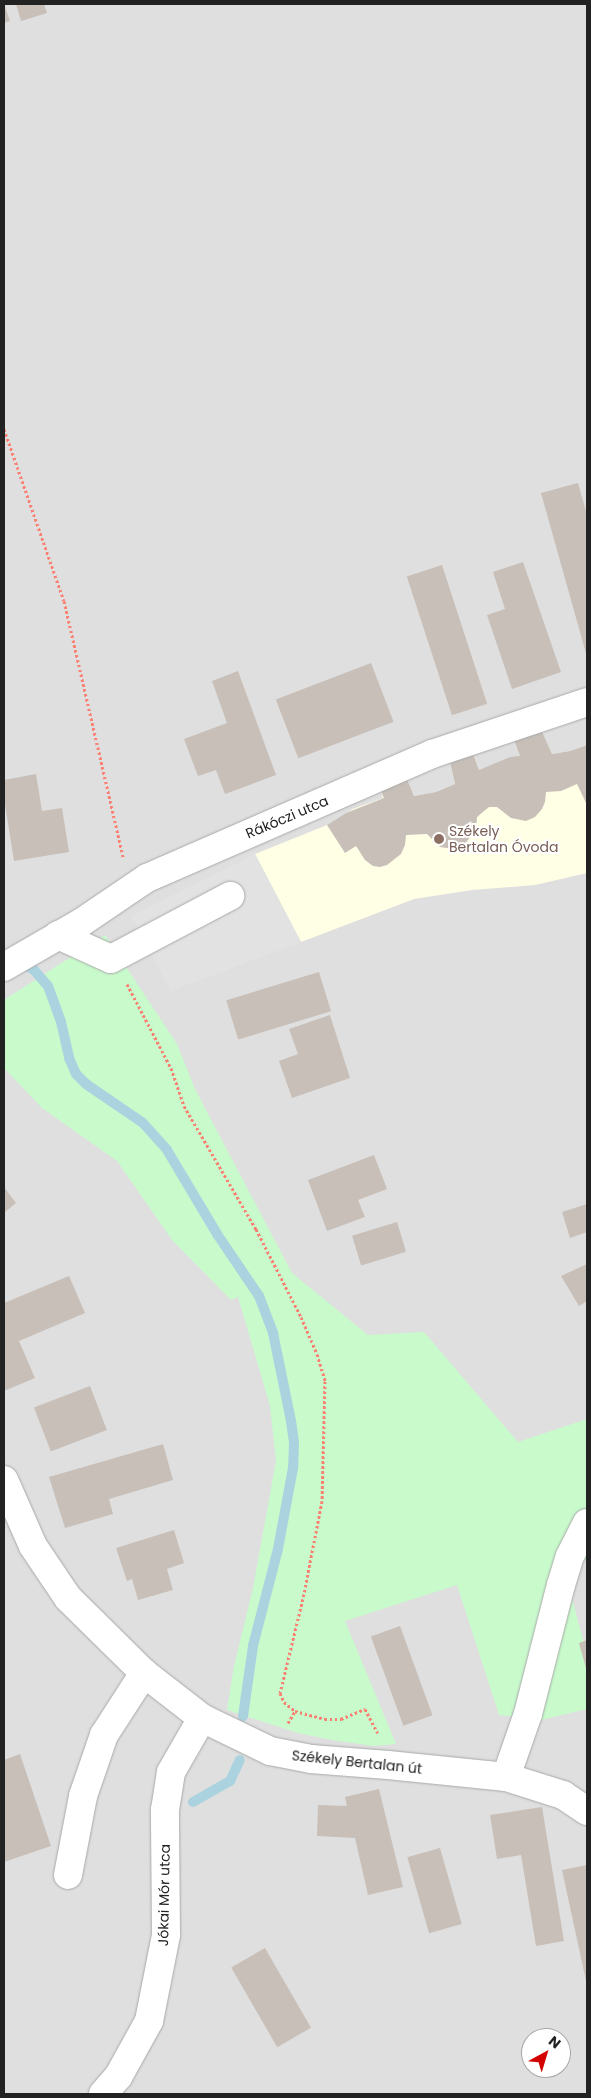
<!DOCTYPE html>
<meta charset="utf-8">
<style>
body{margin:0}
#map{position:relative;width:591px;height:2098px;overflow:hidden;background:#f2efe9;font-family:Poppins,sans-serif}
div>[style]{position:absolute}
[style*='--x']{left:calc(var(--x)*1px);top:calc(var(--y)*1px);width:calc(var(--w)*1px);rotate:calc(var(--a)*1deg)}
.residential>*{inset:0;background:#e0dfdf}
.education>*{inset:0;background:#ffffe5}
.park>*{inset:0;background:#c8facc}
.parking>*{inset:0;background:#e2e2e2}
.stream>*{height:10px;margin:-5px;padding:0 5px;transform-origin:5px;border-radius:5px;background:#aad3df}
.building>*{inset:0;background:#c7bfb8;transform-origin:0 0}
.path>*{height:3px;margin-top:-1.5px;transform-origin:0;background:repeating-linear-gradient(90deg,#fa8072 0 2.5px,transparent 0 5px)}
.roads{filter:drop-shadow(0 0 1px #a9a9a9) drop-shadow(0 0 1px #a9a9a9)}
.minor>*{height:28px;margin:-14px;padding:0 14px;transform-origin:14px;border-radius:14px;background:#fff}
.dots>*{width:14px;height:14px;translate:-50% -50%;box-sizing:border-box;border:2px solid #fff;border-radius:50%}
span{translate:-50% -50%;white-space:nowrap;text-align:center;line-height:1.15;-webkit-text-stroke:4px #fff;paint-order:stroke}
.street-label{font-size:14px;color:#222}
.education-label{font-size:14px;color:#785e54}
.left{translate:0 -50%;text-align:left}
.frame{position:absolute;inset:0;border:5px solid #222;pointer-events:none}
.north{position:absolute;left:521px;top:2028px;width:50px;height:50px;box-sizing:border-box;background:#fff;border:1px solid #a7a7a7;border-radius:50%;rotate:39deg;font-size:14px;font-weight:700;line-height:20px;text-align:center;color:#222}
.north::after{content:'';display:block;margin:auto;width:18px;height:22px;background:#d40000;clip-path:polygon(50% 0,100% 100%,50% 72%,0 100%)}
</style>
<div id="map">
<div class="residential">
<div style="clip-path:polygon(evenodd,4px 4px,587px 4px,587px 2094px,4px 2094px,4px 4px,531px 2038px,561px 2038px,561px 2068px,531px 2068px,531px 2038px)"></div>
</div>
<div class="education">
<div style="clip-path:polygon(541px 729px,552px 754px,570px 751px,587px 745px,587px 873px,535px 885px,472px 890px,414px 899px,301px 942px,255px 854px,327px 825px,353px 809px,383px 798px,380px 789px,407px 779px,414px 796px,436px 792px,455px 784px,450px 762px,473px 754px,479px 770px,520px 756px,514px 740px)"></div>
</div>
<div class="park">
<div style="clip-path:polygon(105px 935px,177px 1044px,195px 1089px,292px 1273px,368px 1335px,424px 1332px,518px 1442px,587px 1419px,587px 1559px,583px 1561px,569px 1587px,587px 1655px,587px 1709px,541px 1720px,499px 1715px,457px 1585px,345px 1621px,396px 1744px,373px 1746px,332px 1740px,298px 1733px,227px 1710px,234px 1666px,253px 1588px,276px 1461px,270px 1406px,238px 1297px,231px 1300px,172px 1240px,117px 1161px,42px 1108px,4px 1068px,4px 1000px)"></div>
</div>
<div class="parking">
<div style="clip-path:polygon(255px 854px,301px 942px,171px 991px,131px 916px)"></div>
</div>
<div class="stream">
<div style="--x:20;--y:962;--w:16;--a:30"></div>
<div style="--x:34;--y:970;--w:21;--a:49"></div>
<div style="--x:48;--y:986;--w:38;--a:70"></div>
<div style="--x:61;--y:1022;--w:37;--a:77"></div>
<div style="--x:69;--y:1058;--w:17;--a:66"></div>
<div style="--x:76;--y:1074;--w:14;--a:45"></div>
<div style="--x:86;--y:1084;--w:69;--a:34.4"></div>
<div style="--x:143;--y:1123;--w:36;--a:48"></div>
<div style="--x:167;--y:1150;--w:98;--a:59.2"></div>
<div style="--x:217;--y:1234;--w:75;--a:55.9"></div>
<div style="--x:259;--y:1296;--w:40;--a:69"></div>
<div style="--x:273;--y:1333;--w:90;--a:78.4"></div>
<div style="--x:291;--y:1421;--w:22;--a:82"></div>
<div style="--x:294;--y:1443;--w:25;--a:92"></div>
<div style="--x:293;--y:1468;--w:82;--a:100.5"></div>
<div style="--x:278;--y:1549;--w:100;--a:104.5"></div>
<div style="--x:253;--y:1646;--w:71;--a:98.1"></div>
<div style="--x:193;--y:1802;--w:43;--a:-29.6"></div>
<div style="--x:230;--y:1781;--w:23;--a:-65"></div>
</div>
<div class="building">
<div style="clip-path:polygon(4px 4px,10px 21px,4px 23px)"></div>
<div style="clip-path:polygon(16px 4px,44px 4px,47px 13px,21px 21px)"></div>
<div style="clip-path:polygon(578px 483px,587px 515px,587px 657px,541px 493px)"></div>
<div style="clip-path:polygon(523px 562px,561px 672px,512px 689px,487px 615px,505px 609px,493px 572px)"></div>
<div style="left:442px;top:565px;width:146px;height:37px;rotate:72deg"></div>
<div style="left:371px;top:663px;width:63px;height:102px;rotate:69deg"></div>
<div style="clip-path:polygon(238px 671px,276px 775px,225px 794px,216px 770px,198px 776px,184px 739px,227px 723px,212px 681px)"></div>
<div style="clip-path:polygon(541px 729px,552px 754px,570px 751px,587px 745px,587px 805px,577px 784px,561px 791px,546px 792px,545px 802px,542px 809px,535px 817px,526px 821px,511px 818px,497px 807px,489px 807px,477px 817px,476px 830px,463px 846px,455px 849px,440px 847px,427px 834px,406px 835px,405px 845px,401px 854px,387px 865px,380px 867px,373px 866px,365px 860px,356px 846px,345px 853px,327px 825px,346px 813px,384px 798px,380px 789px,407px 779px,414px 796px,436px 792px,455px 784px,450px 762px,473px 754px,479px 770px,510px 757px,520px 756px,514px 740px)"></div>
<div style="clip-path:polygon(36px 774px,42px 811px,62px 808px,69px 852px,14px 861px,4px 798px,4px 780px)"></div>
<div style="left:319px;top:972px;width:41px;height:97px;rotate:73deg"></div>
<div style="clip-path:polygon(330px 1015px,350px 1078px,292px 1098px,279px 1061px,298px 1054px,289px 1029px)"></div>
<div style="clip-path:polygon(374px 1155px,387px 1189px,358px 1200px,365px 1217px,327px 1231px,308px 1180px)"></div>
<div style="clip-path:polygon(4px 1187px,16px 1203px,4px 1213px)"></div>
<div style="clip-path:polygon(587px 1204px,587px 1232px,570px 1238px,562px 1212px)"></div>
<div style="left:397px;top:1222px;width:31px;height:47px;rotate:73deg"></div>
<div style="clip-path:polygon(587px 1264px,587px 1301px,579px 1306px,561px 1276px)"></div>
<div style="clip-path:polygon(69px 1276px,85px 1313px,19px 1341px,35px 1378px,4px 1391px,4px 1303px)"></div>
<div style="left:90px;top:1386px;width:47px;height:60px;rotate:69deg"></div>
<div style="clip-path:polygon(163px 1444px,173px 1480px,109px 1499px,113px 1514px,65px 1528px,49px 1477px)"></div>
<div style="clip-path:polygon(174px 1530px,184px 1563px,167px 1569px,173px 1590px,138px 1600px,132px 1579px,127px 1581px,116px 1548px)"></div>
<div style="left:400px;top:1626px;width:95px;height:31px;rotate:70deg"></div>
<div style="clip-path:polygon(587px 1640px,587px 1672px,579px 1643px)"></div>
<div style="clip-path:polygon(20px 1754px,51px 1846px,4px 1862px,4px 1760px)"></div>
<div style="clip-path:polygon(379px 1789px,403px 1887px,368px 1895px,355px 1838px,317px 1836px,318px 1805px,347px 1806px,345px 1797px)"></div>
<div style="clip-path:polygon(542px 1807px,564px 1941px,536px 1946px,521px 1855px,497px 1859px,490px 1815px)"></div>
<div style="left:440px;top:1848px;width:79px;height:34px;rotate:74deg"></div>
<div style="clip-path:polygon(587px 1865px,587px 1981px,586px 1981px,562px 1870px)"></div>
<div style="left:265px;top:1948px;width:92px;height:39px;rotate:60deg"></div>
</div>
<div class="path">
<div style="--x:4;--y:429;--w:182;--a:70.8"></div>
<div style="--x:64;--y:601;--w:263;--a:77"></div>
<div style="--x:127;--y:984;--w:95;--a:62.4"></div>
<div style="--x:171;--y:1068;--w:40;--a:71.1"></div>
<div style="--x:184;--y:1106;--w:143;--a:59.7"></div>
<div style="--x:256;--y:1229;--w:99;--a:62.9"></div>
<div style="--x:301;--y:1317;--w:40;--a:66.6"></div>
<div style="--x:317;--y:1354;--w:28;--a:73"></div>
<div style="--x:325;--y:1381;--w:120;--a:91.4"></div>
<div style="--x:322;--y:1501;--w:95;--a:101"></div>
<div style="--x:304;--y:1594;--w:102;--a:103.6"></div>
<div style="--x:280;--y:1693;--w:10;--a:66"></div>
<div style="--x:284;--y:1702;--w:14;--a:39"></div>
<div style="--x:295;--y:1711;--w:31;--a:15"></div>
<div style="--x:325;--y:1719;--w:16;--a:0"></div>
<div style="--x:341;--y:1719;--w:26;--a:-23"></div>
<div style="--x:365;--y:1709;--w:27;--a:62"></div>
<div style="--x:288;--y:1723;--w:14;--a:-60"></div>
</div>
<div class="roads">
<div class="minor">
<div style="--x:58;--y:935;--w:58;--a:24.4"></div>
<div style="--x:111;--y:959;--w:135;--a:-27.9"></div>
<div style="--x:4;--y:967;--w:90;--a:-30"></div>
<div style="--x:82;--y:922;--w:78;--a:-34.1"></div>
<div style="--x:147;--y:878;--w:311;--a:-23.5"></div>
<div style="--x:432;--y:754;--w:163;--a:-18.5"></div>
<div style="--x:4;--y:1480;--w:72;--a:66.3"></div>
<div style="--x:33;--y:1546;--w:63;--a:56.1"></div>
<div style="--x:68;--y:1598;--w:107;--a:44.6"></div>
<div style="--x:144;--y:1673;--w:73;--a:37.8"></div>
<div style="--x:202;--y:1718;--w:76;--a:25.9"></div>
<div style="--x:270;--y:1751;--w:42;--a:11"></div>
<div style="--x:311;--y:1759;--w:77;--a:4.5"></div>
<div style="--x:388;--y:1765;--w:119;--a:5.8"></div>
<div style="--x:506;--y:1777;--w:60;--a:17.5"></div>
<div style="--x:563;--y:1795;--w:29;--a:34"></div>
<div style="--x:506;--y:1777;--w:67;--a:-70.8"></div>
<div style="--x:528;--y:1714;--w:133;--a:-75.7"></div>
<div style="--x:561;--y:1585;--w:30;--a:-73"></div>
<div style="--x:570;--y:1556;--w:37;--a:-63"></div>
<div style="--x:68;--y:1875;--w:80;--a:-79.2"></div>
<div style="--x:83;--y:1796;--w:65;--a:-71"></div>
<div style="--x:104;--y:1735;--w:74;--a:-57.2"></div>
<div style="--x:103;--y:2094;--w:23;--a:-49"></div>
<div style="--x:118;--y:2077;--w:64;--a:-61"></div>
<div style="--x:149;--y:2021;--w:88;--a:-78.8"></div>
<div style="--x:166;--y:1935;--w:125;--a:-90.5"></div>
<div style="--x:165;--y:1810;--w:38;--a:-81"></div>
<div style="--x:171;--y:1772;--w:62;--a:-60.1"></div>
</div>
</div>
<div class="dots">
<div style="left:439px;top:839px;background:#8d6e63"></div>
</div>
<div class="street-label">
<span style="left:287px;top:817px;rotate:-23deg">Rákóczi utca</span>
<span style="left:357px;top:1762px;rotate:6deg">Székely Bertalan út</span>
<span style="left:164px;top:1895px;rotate:-89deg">Jókai Mór utca</span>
</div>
<div class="education-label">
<span class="left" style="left:449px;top:839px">Székely<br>Bertalan Óvoda</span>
</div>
<div class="frame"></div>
<div class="north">N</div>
</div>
